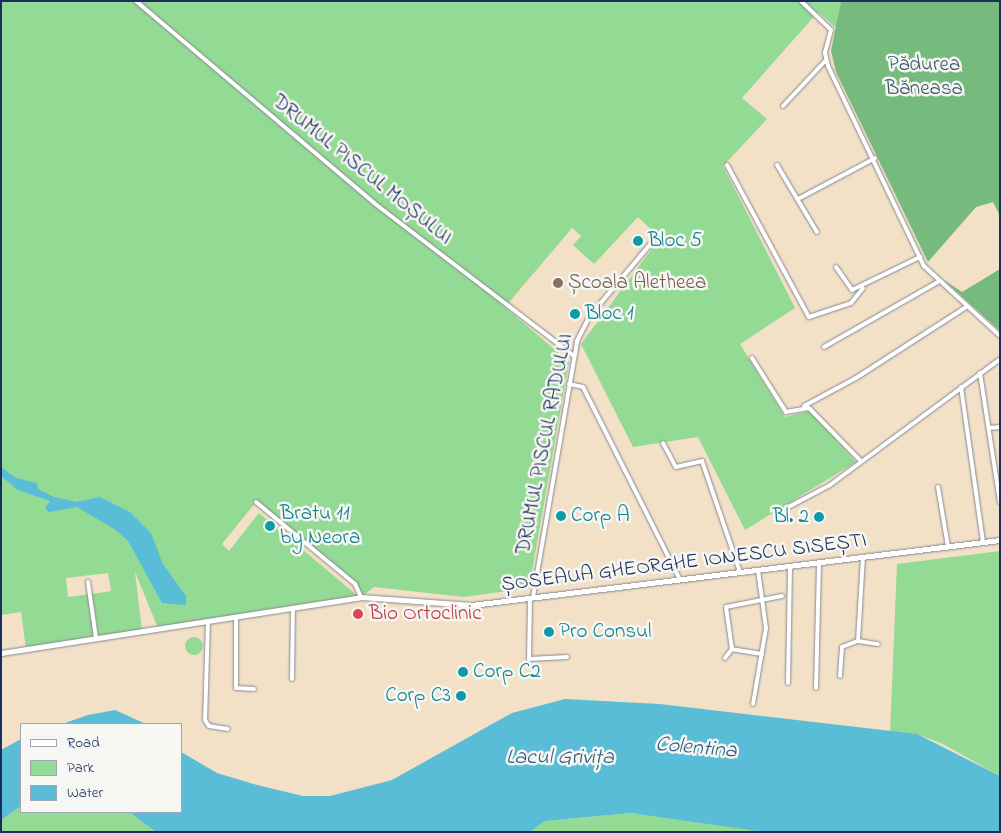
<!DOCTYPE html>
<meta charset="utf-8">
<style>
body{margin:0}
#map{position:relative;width:1001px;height:833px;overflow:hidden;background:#f2e0c7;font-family:"Indie Flower",sans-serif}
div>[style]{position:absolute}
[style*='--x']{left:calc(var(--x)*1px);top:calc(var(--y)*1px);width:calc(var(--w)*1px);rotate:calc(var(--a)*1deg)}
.green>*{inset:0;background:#93da94}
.round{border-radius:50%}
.forest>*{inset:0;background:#76ba7e}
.water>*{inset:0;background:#5abdd8}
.roads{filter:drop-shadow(0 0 1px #868892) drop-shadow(0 0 1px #868892)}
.minor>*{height:4px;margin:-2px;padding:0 2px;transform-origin:2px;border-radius:2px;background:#fff}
.secondary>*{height:5px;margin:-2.5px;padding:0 2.5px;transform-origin:2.5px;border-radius:2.5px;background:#fff}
.dots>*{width:14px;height:14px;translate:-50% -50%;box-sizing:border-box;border:2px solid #f6f6f2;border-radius:50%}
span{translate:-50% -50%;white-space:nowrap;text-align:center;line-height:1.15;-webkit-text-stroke:5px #f6f6f2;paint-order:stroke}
.park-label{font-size:21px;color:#395a6c}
.street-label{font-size:21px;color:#1b2f5e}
.culture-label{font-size:21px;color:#0d838f}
.left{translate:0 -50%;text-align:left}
.right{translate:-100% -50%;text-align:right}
.education-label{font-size:21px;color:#785e54}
.health-label{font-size:21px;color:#be3a42}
.water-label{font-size:22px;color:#2e5a83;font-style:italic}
.frame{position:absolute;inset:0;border:2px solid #1b2f5e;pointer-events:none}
.legend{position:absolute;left:20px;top:723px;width:162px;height:90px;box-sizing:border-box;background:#f6f6f2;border:1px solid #9ea6b7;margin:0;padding:6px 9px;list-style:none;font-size:15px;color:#1b2f5e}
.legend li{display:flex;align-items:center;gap:10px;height:25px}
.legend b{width:25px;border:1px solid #9ea6b7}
</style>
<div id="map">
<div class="green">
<div style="clip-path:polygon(1px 1px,841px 1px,836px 28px,818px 12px,742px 98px,767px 119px,723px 166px,795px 308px,740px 344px,785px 417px,810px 411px,856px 462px,745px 530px,698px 437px,633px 447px,581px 344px,660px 238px,638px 217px,594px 264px,573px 245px,581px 236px,572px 228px,505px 307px,569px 362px,529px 588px,464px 597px,374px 587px,361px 597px,355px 584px,256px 502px,222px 544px,229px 551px,259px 513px,359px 597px,158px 628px,135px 572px,142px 631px,99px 637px,92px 594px,111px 591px,108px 573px,66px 578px,68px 597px,90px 594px,96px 638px,26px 649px,21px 612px,1px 615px)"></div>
<div style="clip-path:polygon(1000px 551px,1000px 776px,943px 744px,917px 734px,890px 734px,897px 564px)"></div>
<div class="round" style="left:185px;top:637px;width:18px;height:18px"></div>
<div style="clip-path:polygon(21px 806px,21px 812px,129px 812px,156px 832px,1px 832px,1px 820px)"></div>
<div style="clip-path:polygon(631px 813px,725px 824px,764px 832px,530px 832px,545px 821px)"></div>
</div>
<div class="forest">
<div style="clip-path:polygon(841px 1px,1000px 1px,1000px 216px,993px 202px,976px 207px,928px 262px,836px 72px,831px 51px)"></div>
<div style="clip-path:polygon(1000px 269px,1000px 331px,944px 280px,962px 292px)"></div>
</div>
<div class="water">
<div style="clip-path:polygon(1px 467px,16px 478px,37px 483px,38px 489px,54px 497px,76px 502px,100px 497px,130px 512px,151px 533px,163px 564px,186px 596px,186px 605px,162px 603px,128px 541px,116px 530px,77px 507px,49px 512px,45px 508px,50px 501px,18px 490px,1px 476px)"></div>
<div style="clip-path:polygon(565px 699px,660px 704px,917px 734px,1000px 776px,1000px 832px,764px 832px,631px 813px,545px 821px,530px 832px,156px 832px,129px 812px,181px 812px,181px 752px,217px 773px,257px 785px,303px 796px,330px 796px,392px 780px,512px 713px)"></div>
<div style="clip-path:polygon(115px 710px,146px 724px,62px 724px,88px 715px)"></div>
<div style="clip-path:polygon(21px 739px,21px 806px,1px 820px,1px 750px)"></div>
</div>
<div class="roads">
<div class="minor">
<div style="--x:136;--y:1;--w:312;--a:40.3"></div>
<div style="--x:374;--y:203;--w:252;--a:37.4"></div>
<div style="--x:801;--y:1;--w:42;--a:44"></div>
<div style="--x:831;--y:30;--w:24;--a:105"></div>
<div style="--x:825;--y:53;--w:13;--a:77"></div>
<div style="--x:828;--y:66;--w:222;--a:64.4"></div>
<div style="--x:924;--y:266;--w:103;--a:42.6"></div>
<div style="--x:783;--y:106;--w:63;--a:-46.9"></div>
<div style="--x:727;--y:165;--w:173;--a:61.7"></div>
<div style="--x:809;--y:317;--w:44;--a:-18.4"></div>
<div style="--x:851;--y:303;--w:19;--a:-51"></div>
<div style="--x:777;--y:165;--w:78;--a:59.2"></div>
<div style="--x:798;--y:199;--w:87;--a:-28"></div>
<div style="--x:836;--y:267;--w:28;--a:55"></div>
<div style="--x:852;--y:290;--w:76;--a:-25.9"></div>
<div style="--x:824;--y:347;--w:131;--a:-29.7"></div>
<div style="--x:752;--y:358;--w:64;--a:57.8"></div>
<div style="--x:786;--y:412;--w:23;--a:-10"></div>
<div style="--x:809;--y:408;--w:73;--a:45.6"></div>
<div style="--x:980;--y:373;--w:131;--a:81.2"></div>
<div style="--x:569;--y:384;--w:14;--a:12"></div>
<div style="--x:583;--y:387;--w:214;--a:63.3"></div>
<div style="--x:961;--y:387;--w:157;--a:81.9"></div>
<div style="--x:804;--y:406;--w:59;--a:-28.3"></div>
<div style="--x:856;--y:378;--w:131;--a:-32.8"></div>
<div style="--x:989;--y:428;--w:11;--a:-5"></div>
<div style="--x:663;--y:443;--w:27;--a:62"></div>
<div style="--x:676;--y:467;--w:27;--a:-13"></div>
<div style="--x:702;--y:461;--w:117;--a:71.1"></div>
<div style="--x:938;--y:487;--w:61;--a:80.5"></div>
<div style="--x:256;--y:502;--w:129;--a:39.6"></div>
<div style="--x:355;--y:584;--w:14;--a:65"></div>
<div style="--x:777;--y:513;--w:60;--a:-27.8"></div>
<div style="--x:830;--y:485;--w:212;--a:-36.5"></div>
<div style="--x:88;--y:582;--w:57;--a:81.9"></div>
<div style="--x:533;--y:597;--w:260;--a:-80.2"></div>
<div style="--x:577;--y:341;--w:27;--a:-63"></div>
<div style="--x:589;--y:317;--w:109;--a:-49.9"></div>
<div style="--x:530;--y:598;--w:61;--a:90.9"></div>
<div style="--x:529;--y:659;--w:38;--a:-3"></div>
<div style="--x:236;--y:617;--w:71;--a:90"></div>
<div style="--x:236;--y:688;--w:18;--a:3"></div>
<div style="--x:208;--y:621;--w:99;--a:91.7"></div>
<div style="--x:205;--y:720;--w:7;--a:56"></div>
<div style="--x:209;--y:726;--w:19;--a:9"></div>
<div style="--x:858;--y:641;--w:20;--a:9"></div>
<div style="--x:762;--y:654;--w:30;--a:-171"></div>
<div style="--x:732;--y:649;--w:42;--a:-98.1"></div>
<div style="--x:726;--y:607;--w:57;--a:-11.1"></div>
<div style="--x:725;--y:658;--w:11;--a:-52"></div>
<div style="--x:840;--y:676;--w:29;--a:-86"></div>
<div style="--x:842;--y:647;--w:17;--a:-21"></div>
<div style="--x:858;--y:641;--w:84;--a:-86.6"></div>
<div style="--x:292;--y:679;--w:71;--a:-89.2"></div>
<div style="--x:788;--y:683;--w:117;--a:-89"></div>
<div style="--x:816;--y:688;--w:125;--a:-88.6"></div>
<div style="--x:753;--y:704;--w:77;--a:-80.3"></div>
<div style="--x:766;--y:628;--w:59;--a:-97.9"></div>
</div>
<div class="secondary">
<div style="--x:1;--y:653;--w:364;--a:-8.8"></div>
<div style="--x:361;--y:597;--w:111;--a:4.1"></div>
<div style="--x:472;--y:605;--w:532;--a:-7.02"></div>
</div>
</div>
<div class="dots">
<div style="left:638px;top:241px;background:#0f9aa8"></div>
<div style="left:558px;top:283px;background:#8d6e63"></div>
<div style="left:575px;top:314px;background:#0f9aa8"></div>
<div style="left:561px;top:516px;background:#0f9aa8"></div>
<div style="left:819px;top:517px;background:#0f9aa8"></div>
<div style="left:270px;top:526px;background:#0f9aa8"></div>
<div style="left:358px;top:614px;background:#e0444e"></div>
<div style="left:549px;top:632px;background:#0f9aa8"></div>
<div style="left:463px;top:672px;background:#0f9aa8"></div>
<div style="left:461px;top:696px;background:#0f9aa8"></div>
</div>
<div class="park-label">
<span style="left:924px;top:77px">Pădurea<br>Băneasa</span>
</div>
<div class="street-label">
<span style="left:362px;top:170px;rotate:39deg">DRUMUL PISCUL MOȘULUI</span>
<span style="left:545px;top:444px;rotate:-79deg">DRUMUL PISCUL RADULUI</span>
<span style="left:684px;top:563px;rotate:-7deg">ȘOSEAUA GHEORGHE IONESCU SISEȘTI</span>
</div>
<div class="culture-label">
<span class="left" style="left:648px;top:241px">Bloc 5</span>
<span class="left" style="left:585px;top:314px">Bloc 1</span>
<span class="left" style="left:280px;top:526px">Bratu 11<br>by Neora</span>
<span class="left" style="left:571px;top:516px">Corp A</span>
<span class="right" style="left:809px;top:517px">Bl. 2</span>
<span class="left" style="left:559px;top:632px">Pro Consul</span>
<span class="left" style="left:473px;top:672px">Corp C2</span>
<span class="right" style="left:451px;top:696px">Corp C3</span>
</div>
<div class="education-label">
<span class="left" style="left:568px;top:283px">Școala Aletheea</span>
</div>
<div class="health-label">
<span class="left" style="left:369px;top:614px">Bio Ortoclinic</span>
</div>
<div class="water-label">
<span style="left:696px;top:749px;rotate:5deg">Colentina</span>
<span style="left:560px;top:759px">Lacul Grivița</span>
</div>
<div class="frame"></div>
<ul class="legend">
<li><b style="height:6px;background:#fff"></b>Road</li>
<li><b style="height:14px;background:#93da94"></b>Park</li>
<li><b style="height:14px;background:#5abdd8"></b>Water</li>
</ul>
</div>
